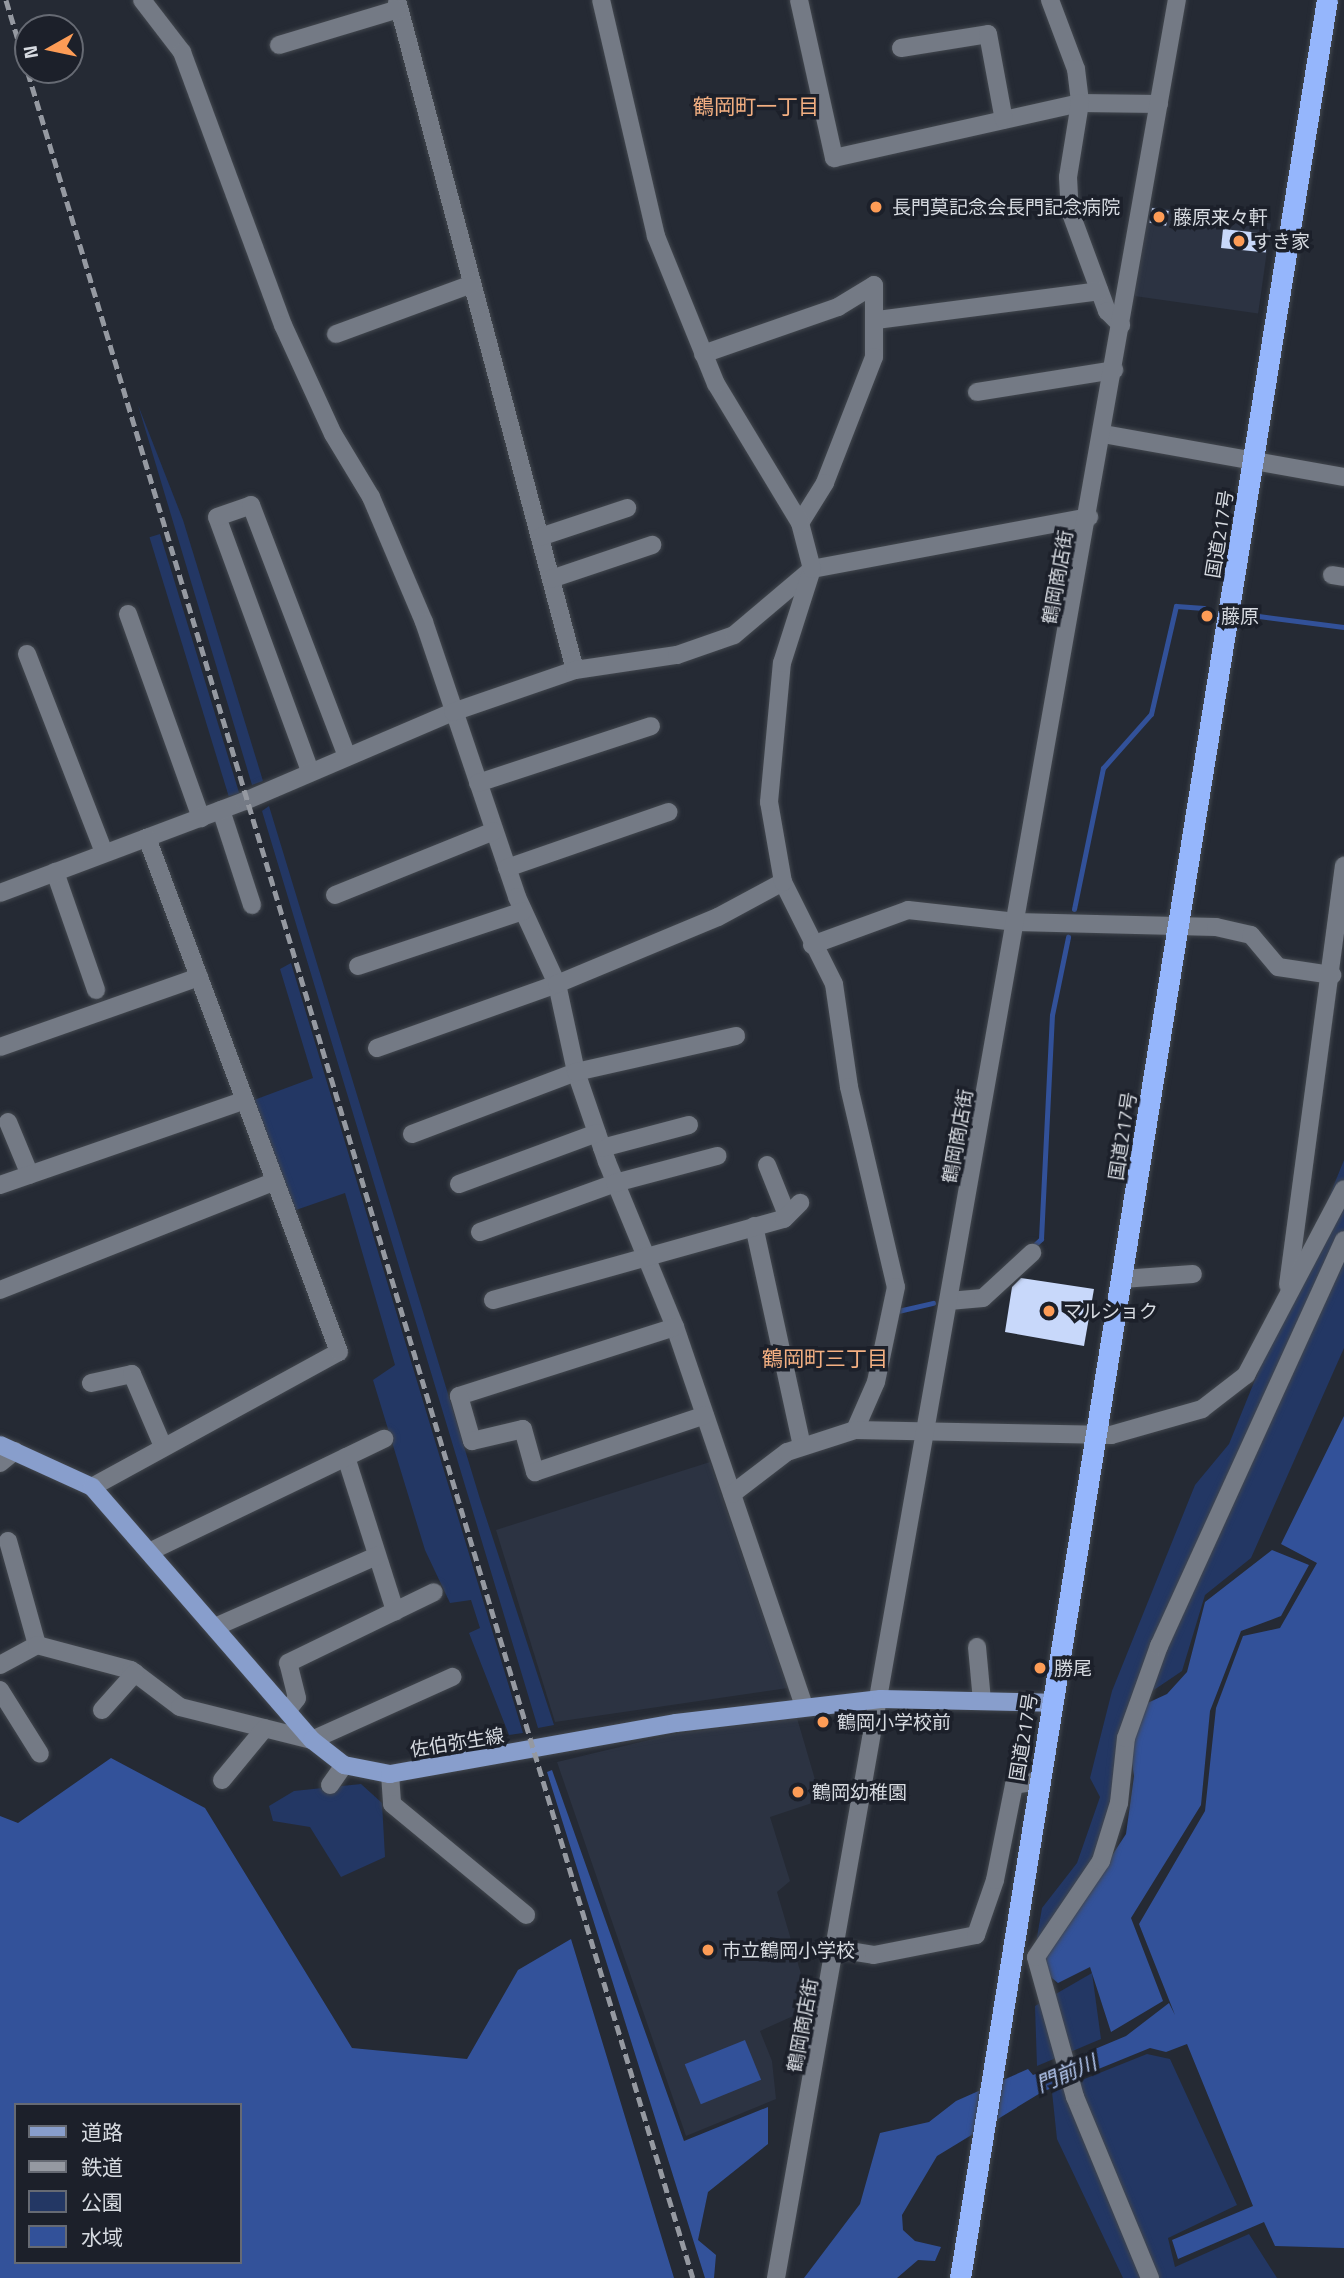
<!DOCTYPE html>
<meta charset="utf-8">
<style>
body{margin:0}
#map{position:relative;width:1344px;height:2278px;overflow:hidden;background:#252a34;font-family:"Titillium Web","Noto Sans JP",sans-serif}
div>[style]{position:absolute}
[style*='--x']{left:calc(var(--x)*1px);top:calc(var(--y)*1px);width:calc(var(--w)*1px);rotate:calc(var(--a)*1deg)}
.built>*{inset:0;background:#2c3342;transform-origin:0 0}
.green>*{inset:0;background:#233764;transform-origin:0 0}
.forest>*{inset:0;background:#33529a}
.water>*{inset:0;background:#325199;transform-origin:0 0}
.stream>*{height:5px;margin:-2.5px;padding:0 2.5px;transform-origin:2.5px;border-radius:2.5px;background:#325199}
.building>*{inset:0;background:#c8d8fa;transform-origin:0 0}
.roads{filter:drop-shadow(0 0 2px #42474e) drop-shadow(0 0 2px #42474e)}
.minor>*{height:18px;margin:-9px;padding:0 9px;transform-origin:9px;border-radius:9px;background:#747a85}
.major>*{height:18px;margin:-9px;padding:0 9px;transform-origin:9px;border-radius:9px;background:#889ecc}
.highway>*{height:21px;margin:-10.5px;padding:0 10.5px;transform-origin:10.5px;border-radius:10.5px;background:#95b6fc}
.rail>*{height:5px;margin-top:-2.5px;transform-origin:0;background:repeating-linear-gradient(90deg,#9599a1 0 10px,transparent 0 15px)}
.dots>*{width:19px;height:19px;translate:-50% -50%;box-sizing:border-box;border:4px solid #1c202a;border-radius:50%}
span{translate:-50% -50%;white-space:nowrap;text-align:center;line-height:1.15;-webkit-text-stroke:7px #1c202a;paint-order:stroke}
.poi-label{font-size:19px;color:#d6dae0}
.left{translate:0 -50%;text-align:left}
.street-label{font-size:19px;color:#d6dae0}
.neighbourhood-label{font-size:21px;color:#f4b082}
.water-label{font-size:21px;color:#b2c6ee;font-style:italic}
.legend{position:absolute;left:14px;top:2103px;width:228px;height:161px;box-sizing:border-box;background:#1c202a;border:2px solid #666a73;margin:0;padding:9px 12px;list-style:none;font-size:21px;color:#d6dae0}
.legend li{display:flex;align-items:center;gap:14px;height:35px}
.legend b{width:35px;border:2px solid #666a73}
.north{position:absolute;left:14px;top:14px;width:70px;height:70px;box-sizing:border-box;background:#1c202a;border:2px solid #666a73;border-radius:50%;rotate:261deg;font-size:19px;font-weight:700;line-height:28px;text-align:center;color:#d6dae0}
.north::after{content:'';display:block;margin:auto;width:24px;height:32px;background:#fd9c56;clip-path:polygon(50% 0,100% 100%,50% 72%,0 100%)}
</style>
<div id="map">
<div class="built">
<div style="left:1147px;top:206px;width:125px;height:91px;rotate:8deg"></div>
<div style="clip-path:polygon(710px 1462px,788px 1688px,555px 1722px,496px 1530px)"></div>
<div style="clip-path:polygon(797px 1718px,821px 1800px,770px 1817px,790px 1881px,777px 1892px,811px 2008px,760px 2031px,772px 2061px,776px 2099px,686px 2136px,557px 1762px,674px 1734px)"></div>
</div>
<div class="green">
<div style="clip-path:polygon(138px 405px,183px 520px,263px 781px,252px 785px)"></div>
<div style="left:160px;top:534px;width:271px;height:11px;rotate:73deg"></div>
<div style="clip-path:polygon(269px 806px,480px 1499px,554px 1725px,538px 1728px,262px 811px)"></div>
<div style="clip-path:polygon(291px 963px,523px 1733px,509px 1735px,469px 1633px,480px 1628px,471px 1600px,450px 1603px,425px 1550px,373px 1380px,395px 1365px,345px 1193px,293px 1211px,251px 1101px,313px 1078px,280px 969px)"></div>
<div style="clip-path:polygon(1344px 1160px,1344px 1348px,1251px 1558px,1205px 1595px,1182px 1671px,1145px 1696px,1090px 1869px,1036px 1943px,1042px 1908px,1077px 1863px,1100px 1797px,1090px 1778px,1112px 1691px,1195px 1485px,1229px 1444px)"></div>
<div style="clip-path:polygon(361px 1784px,382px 1803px,385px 1857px,341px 1877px,310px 1827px,273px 1821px,269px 1806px,294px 1791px)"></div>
<div style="clip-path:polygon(1092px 1973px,1101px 2039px,1037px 2066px,1035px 2006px)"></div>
<div style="clip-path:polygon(1147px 2054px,1170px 2059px,1237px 2205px,1168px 2238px,1175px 2267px,1249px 2234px,1277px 2278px,1123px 2278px,1057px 2139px,1052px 2092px)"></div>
</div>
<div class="forest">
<div style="clip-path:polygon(1272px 1550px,1309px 1565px,1281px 1616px,1241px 1631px,1210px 1711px,1201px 1805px,1131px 1918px,1163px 2001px,1111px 2032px,1090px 1967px,1058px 1983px,1047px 1974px,1046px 1957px,1126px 1834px,1134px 1776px,1129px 1743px,1141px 1706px,1167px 1694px,1187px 1672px,1205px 1602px)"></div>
<div style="clip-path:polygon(evenodd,111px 1758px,205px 1808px,352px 2048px,467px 2059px,518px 1970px,571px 1939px,674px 2278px,0 2278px,0 1816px,18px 1823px,111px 1758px,16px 2105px,240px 2105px,240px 2262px,16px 2262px,16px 2105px)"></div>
<div style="clip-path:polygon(552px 1770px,684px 2141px,768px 2107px,768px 2144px,708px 2192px,698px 2240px,716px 2255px,714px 2278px,705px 2278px,547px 1772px)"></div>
</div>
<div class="water">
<div style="clip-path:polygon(1344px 1416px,1344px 2248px,1275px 2246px,1264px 2222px,1178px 2259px,1172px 2240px,1253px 2206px,1187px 2044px,1166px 2052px,1150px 2048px,1042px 2092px,937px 2156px,902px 2215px,903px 2230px,915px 2241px,941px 2247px,935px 2261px,918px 2260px,897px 2278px,804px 2278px,860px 2204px,880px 2133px,929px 2122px,956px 2101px,1028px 2069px,1033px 2075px,1126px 2036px,1169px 2003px,1175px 2015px,1139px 1924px,1205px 1811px,1216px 1708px,1243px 1636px,1280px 1628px,1317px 1563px,1281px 1544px)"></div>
<div style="left:745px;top:2040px;width:43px;height:65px;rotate:68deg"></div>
</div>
<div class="stream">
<div style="--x:1251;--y:615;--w:94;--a:7.4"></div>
<div style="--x:1074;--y:909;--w:144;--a:-78.4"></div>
<div style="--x:1103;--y:768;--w:72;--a:-48.4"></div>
<div style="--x:1151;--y:714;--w:111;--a:-77"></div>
<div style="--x:1176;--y:606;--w:28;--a:4"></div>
<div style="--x:1030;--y:1249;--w:15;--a:-42"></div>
<div style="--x:1041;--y:1239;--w:224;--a:-87.2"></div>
<div style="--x:1052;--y:1015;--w:80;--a:-78.4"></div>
<div style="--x:898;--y:1311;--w:36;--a:-13"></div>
</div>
<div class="building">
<div style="left:1152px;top:208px;width:17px;height:15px;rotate:10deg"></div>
<div style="left:1223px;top:229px;width:45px;height:19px;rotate:6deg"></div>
<div style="clip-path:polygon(1021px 1278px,1094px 1289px,1084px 1346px,1005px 1332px,1012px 1287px)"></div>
</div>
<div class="roads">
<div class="minor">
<div style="--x:142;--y:0;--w:66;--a:52.4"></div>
<div style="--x:182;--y:52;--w:291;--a:69.7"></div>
<div style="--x:283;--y:325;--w:120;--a:65.4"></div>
<div style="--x:333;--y:434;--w:74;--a:58.9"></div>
<div style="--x:371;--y:497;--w:136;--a:67"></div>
<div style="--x:424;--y:622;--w:290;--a:71.3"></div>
<div style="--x:517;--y:897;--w:96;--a:65.3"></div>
<div style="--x:557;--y:984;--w:90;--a:77.8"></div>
<div style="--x:576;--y:1072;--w:95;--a:71"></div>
<div style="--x:607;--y:1162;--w:178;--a:67.6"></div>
<div style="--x:675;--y:1327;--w:401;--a:71.2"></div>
<div style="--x:397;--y:0;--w:693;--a:75.12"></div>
<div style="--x:799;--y:0;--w:162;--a:77.5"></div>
<div style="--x:834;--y:158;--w:252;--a:-12.6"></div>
<div style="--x:1080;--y:103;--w:79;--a:0.7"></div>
<div style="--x:1050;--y:0;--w:74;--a:69.4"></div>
<div style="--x:1076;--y:69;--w:34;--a:83"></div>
<div style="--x:1080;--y:103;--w:75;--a:99.2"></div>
<div style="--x:1068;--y:177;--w:34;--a:87"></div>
<div style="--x:1070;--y:211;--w:107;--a:69.7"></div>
<div style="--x:1107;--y:311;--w:20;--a:45"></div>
<div style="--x:279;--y:45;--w:125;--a:-16.7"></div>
<div style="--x:901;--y:48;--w:88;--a:-9.1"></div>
<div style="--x:988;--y:34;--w:87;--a:79.5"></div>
<div style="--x:877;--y:320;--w:224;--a:-7.4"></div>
<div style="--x:336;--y:334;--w:145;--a:-20.2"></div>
<div style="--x:703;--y:354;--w:143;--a:-19.2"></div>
<div style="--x:838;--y:307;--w:42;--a:-31.4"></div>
<div style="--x:874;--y:285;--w:72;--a:90"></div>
<div style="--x:874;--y:357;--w:135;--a:111.3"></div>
<div style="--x:825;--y:483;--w:47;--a:122"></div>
<div style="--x:977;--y:392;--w:139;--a:-9.1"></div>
<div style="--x:1103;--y:434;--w:245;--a:10.1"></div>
<div style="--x:540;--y:537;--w:92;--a:-18.4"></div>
<div style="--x:1332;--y:575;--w:12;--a:9"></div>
<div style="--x:551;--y:579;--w:107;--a:-18.6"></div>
<div style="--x:128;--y:614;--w:217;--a:70.3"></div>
<div style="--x:27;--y:654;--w:213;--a:68.8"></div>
<div style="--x:310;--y:771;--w:270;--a:-110.1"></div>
<div style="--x:217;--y:517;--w:36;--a:-19"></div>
<div style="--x:251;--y:505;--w:269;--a:69.1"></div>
<div style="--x:478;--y:783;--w:182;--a:-18.2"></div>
<div style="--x:221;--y:810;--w:100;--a:71.9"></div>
<div style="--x:507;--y:868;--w:171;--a:-19.1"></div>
<div style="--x:55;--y:872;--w:125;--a:70.8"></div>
<div style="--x:783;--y:882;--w:114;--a:63.4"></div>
<div style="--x:834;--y:984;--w:104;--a:81.7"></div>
<div style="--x:849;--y:1087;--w:205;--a:76.8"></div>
<div style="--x:896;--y:1287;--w:97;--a:101.9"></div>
<div style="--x:876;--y:1382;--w:52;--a:113.6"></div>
<div style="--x:0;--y:893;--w:262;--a:-20.6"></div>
<div style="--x:245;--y:801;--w:226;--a:-23.2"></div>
<div style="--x:453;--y:712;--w:129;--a:-19"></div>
<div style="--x:575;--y:670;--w:103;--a:-8.4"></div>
<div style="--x:677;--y:655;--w:60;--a:-19.3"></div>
<div style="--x:734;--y:635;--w:102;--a:-40.2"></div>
<div style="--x:812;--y:569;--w:282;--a:-10.6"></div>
<div style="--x:335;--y:895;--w:171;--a:-21.9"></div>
<div style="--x:812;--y:945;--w:102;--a:-20"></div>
<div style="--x:908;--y:910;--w:109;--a:6.3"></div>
<div style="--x:1016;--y:922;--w:200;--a:1.4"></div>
<div style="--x:1216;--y:927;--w:36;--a:13"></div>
<div style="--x:1251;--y:935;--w:42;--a:49.8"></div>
<div style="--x:1278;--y:967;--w:55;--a:8.4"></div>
<div style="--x:358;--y:966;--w:174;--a:-18.4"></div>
<div style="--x:0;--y:1047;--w:211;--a:-19.4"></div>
<div style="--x:377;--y:1048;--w:191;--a:-19.6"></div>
<div style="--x:557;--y:984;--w:174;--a:-22.6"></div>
<div style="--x:718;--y:917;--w:74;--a:-28.3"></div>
<div style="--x:783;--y:882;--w:81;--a:-99.9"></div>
<div style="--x:769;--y:802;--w:140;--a:-84.7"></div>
<div style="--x:782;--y:663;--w:99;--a:-72.3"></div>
<div style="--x:812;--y:569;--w:48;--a:-104.6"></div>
<div style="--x:800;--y:523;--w:162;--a:-121.1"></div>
<div style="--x:716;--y:384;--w:160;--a:-112.1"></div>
<div style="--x:656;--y:236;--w:242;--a:-103.1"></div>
<div style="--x:8;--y:1122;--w:57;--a:67.5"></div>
<div style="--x:412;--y:1134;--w:175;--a:-20.7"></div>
<div style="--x:576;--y:1072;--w:164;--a:-12.7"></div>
<div style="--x:602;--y:1148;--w:90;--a:-14.8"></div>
<div style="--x:767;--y:1165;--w:54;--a:68.2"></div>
<div style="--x:459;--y:1184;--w:147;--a:-20.3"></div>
<div style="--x:0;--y:1185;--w:259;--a:-19.1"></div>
<div style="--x:754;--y:1226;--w:225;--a:77.7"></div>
<div style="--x:480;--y:1232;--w:144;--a:-19.9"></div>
<div style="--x:615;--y:1183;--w:106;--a:-14.8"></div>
<div style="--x:1122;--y:1279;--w:71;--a:-4"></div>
<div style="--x:1288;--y:1285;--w:423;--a:-82.4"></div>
<div style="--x:0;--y:1290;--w:296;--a:-21.6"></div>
<div style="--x:493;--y:1300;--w:302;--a:-15.6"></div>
<div style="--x:784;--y:1219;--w:23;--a:-45"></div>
<div style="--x:949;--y:1301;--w:34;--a:-5"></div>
<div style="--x:983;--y:1298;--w:67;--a:-42.6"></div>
<div style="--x:675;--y:1327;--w:227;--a:162.3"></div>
<div style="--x:459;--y:1396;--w:47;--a:73.9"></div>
<div style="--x:472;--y:1441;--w:52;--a:-13.2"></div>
<div style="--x:523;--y:1429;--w:45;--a:74.4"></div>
<div style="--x:535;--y:1472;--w:179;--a:-18.5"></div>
<div style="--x:91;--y:1383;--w:42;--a:-12.4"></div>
<div style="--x:132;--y:1374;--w:76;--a:66.8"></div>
<div style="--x:346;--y:1457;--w:162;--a:72.3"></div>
<div style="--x:0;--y:1463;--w:19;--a:-39"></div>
<div style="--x:92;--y:1487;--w:281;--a:-28.7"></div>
<div style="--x:339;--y:1352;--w:549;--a:-110.48"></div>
<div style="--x:732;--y:1494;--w:69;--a:-37.4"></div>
<div style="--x:787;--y:1452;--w:71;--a:-17.9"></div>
<div style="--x:855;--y:1430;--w:256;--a:1.1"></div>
<div style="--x:1111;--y:1435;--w:95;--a:-15.9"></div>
<div style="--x:1202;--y:1409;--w:56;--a:-37.7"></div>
<div style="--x:1246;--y:1375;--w:210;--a:-62.2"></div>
<div style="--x:8;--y:1541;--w:108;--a:74.4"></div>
<div style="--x:151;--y:1551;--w:259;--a:-25.7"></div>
<div style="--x:215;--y:1627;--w:177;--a:-23.7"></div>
<div style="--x:977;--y:1647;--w:54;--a:84.7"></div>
<div style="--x:0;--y:1665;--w:42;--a:-28.4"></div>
<div style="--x:37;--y:1645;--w:97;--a:14.9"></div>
<div style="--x:131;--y:1670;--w:61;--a:37.1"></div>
<div style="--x:180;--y:1707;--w:136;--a:14"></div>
<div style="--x:312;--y:1740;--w:154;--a:-24.2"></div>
<div style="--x:0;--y:1690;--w:75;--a:58"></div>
<div style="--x:102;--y:1710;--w:50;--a:-48.3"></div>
<div style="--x:287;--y:1711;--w:16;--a:-52"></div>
<div style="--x:297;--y:1698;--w:36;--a:-104"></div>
<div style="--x:288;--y:1663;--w:162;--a:-25.9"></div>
<div style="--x:390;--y:1774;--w:30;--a:86"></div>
<div style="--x:392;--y:1804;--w:174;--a:39.6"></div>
<div style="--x:222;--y:1780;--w:67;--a:-50.4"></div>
<div style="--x:330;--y:1785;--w:24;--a:-55"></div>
<div style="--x:837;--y:1949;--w:37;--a:9"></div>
<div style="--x:874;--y:1955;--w:104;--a:-11.1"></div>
<div style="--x:976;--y:1935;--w:58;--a:-70.9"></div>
<div style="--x:995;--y:1880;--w:97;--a:-78.7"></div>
<div style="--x:1014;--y:1785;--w:25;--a:-9"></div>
<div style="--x:776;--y:2278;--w:2313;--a:-80.02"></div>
<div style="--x:1150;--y:2278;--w:196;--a:-112.5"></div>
<div style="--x:1075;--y:2097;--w:145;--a:-105.6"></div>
<div style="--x:1036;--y:1957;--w:116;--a:-55.9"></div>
<div style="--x:1101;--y:1861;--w:61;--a:-72.8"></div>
<div style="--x:1119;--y:1803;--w:65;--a:-83.9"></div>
<div style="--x:1126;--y:1738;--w:98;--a:-70.3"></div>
<div style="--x:1159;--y:1646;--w:446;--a:-65.5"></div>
</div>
<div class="major">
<div style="--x:0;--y:1445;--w:101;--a:24.5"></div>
<div style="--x:92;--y:1487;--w:335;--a:49"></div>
<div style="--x:312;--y:1740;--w:41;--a:38"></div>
<div style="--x:344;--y:1765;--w:47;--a:11.1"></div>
<div style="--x:390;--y:1774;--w:291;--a:-10.1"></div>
<div style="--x:676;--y:1723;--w:206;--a:-6.7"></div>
<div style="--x:881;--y:1699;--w:170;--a:1.3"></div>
</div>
<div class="highway">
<div style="--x:960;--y:2278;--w:2307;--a:-80.85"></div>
</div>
</div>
<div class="rail">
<div style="--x:6;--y:0;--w:2379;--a:73.22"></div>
</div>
<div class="dots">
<div style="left:876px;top:207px;background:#fd9c56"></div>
<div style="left:1159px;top:217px;background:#fd9c56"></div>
<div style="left:1239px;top:241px;background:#fd9c56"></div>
<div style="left:1207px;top:616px;background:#fd9c56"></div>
<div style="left:1049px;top:1311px;background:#fd9c56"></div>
<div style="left:1040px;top:1668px;background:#fd9c56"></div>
<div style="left:823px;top:1722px;background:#fd9c56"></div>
<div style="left:798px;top:1792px;background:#fd9c56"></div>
<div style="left:708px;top:1950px;background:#fd9c56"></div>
</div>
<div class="poi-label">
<span class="left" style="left:892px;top:207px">長門莫記念会長門記念病院</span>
<span class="left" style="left:1173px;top:217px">藤原来々軒</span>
<span class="left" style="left:1253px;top:241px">すき家</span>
<span class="left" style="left:1221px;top:616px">藤原</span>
<span class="left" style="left:1063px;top:1311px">マルショク</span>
<span class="left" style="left:1054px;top:1668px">勝尾</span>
<span class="left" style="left:837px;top:1722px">鶴岡小学校前</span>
<span class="left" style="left:812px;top:1792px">鶴岡幼稚園</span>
<span class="left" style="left:722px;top:1950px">市立鶴岡小学校</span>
</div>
<div class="street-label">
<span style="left:1219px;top:534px;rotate:-81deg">国道217号</span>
<span style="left:1057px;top:577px;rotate:-80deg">鶴岡商店街</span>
<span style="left:957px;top:1136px;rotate:-80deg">鶴岡商店街</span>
<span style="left:1122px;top:1136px;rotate:-81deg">国道217号</span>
<span style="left:1023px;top:1737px;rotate:-81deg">国道217号</span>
<span style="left:457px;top:1742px;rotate:-9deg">佐伯弥生線</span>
<span style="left:802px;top:2025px;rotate:-80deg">鶴岡商店街</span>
</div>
<div class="neighbourhood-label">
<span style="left:756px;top:106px">鶴岡町一丁目</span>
<span style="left:825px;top:1358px">鶴岡町三丁目</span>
</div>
<div class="water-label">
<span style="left:1066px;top:2073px;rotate:-23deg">門前川</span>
</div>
<ul class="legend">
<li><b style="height:9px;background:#889ecc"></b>道路</li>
<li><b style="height:9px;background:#9599a1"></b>鉄道</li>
<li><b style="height:19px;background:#233764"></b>公園</li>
<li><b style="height:19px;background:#325199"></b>水域</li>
</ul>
<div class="north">N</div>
</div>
